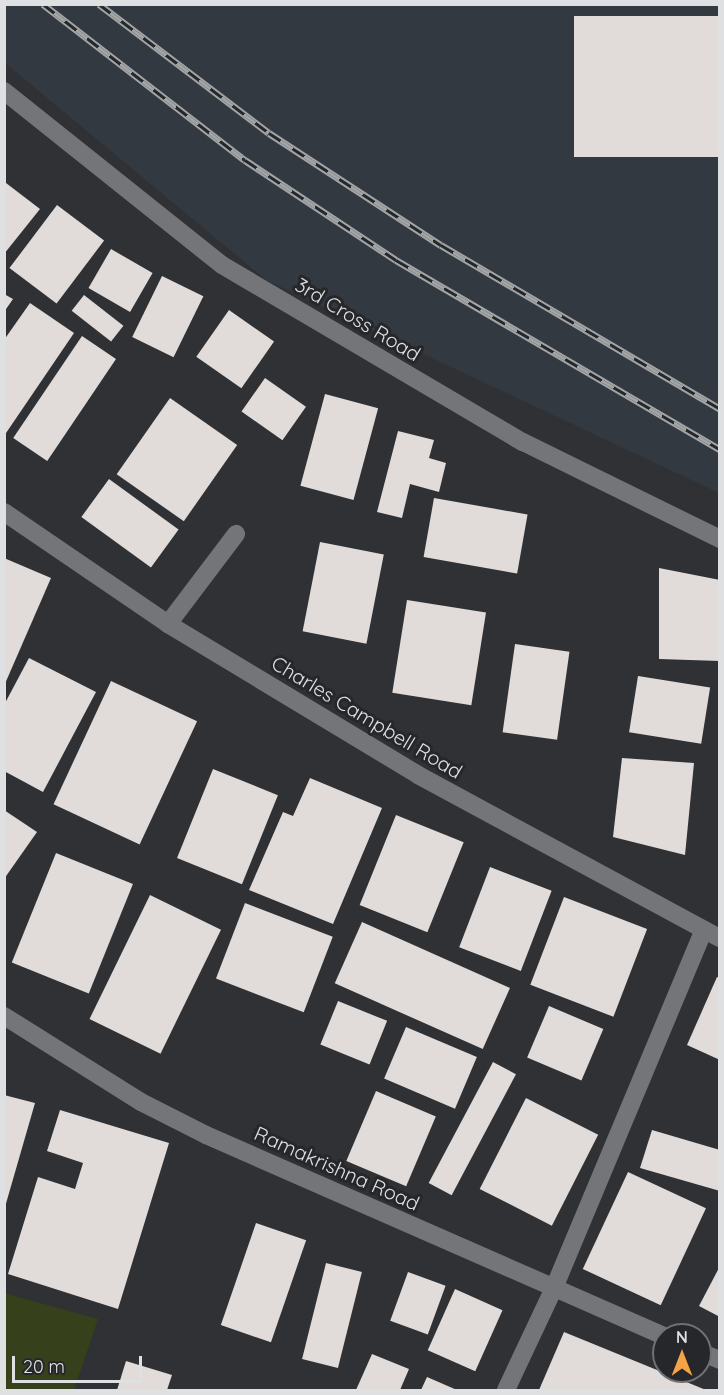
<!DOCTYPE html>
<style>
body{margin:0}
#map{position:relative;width:724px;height:1395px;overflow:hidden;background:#2f3134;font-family:Quicksand,sans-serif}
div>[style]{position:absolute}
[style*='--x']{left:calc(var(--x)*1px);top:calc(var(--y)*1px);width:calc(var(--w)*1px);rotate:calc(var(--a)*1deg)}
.built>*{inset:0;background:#333941}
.green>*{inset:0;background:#36411c}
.building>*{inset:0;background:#e1dcd9;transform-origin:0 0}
.minor>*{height:18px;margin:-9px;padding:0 9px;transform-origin:9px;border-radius:9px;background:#737579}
.rail>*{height:7px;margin-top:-3.5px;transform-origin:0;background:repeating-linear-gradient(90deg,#25272a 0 14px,#a2a4a6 0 28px);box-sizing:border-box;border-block:2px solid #a2a4a6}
span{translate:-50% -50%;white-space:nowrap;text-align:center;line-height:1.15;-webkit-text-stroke:6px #25272a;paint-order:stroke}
.street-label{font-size:20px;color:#dfe0e2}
.frame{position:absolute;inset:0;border:6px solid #dfe0e2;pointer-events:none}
.north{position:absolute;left:652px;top:1323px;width:60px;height:60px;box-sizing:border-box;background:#25272a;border:2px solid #6f7174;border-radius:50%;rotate:0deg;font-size:16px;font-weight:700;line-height:24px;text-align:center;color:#dfe0e2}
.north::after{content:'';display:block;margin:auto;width:21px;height:27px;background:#f6a247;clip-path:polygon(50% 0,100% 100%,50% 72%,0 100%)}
.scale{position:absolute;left:12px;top:1356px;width:130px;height:27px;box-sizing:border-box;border:3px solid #dfe0e2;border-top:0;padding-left:8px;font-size:18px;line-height:21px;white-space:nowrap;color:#dfe0e2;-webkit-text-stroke:4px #25272a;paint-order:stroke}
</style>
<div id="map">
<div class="built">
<div style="clip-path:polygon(4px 5px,719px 5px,719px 493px,266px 280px,5px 63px)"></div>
</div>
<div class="green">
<div style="clip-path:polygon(4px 1293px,98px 1319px,74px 1390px,5px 1390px)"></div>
</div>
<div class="building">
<div style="left:720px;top:16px;width:141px;height:146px;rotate:90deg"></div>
<div style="clip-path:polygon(6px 183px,40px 209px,4px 254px,4px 184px)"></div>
<div style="left:57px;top:205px;width:59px;height:79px;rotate:37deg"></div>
<div style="left:111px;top:249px;width:48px;height:45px;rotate:30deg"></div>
<div style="left:162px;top:276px;width:46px;height:68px;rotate:26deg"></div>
<div style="clip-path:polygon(4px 294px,13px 299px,4px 312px)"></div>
<div style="left:84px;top:295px;width:50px;height:20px;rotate:38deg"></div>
<div style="clip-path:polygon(30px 303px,74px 333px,4px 436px,4px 340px)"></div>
<div style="left:229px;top:310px;width:55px;height:57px;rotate:35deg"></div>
<div style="left:82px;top:336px;width:41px;height:123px;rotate:34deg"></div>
<div style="left:265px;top:378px;width:50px;height:41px;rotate:35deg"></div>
<div style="left:325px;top:394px;width:55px;height:95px;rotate:15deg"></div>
<div style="left:170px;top:398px;width:82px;height:93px;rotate:35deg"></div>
<div style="clip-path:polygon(398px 431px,434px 440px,429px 458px,446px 463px,439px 492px,410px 484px,402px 518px,377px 512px)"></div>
<div style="left:109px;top:479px;width:86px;height:47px;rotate:36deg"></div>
<div style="left:434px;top:498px;width:95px;height:60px;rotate:10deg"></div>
<div style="left:320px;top:542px;width:65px;height:91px;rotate:11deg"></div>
<div style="clip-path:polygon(4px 558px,51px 578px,4px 686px)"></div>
<div style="clip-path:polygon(659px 568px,720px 580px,720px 661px,659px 659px)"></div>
<div style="left:407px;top:600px;width:80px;height:94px;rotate:9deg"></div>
<div style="left:515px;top:644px;width:55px;height:89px;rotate:8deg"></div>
<div style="clip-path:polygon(29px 658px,96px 692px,43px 792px,4px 771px,4px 705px)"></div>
<div style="left:638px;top:676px;width:73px;height:57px;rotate:9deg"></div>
<div style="left:111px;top:681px;width:95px;height:136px;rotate:25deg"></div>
<div style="clip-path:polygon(622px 758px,694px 763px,685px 855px,613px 837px)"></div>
<div style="left:213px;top:769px;width:70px;height:96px;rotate:22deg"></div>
<div style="clip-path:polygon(310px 778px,382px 808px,333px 924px,249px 890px,283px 812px,293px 816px)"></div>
<div style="clip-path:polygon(4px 810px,37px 832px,4px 879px)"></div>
<div style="left:396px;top:815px;width:73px;height:97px;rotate:22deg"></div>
<div style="left:56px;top:853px;width:83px;height:118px;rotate:22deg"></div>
<div style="left:490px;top:867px;width:66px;height:86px;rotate:21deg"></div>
<div style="left:150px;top:895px;width:79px;height:138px;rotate:26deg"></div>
<div style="left:564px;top:897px;width:89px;height:94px;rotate:21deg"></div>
<div style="left:245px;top:903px;width:94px;height:81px;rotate:21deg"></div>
<div style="left:362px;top:922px;width:162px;height:67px;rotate:24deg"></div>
<div style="clip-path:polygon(717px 977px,720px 978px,720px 1060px,687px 1045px)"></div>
<div style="left:338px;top:1001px;width:53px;height:47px;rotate:22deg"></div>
<div style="left:549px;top:1006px;width:59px;height:56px;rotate:23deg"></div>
<div style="left:406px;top:1027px;width:77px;height:56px;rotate:23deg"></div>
<div style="left:493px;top:1062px;width:26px;height:137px;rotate:28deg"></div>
<div style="left:376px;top:1091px;width:65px;height:76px;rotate:23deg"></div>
<div style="clip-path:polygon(4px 1095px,35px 1103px,5px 1207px,4px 1206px)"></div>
<div style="left:526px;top:1098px;width:81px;height:102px;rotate:27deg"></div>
<div style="clip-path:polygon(60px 1110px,169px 1143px,118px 1309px,8px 1274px,38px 1177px,75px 1189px,83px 1163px,47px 1151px)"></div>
<div style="clip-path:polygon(652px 1130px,720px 1150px,720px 1191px,640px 1168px)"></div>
<div style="left:628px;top:1172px;width:86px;height:107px;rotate:25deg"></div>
<div style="left:256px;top:1223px;width:53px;height:108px;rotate:19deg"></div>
<div style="left:326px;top:1263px;width:37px;height:99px;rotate:14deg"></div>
<div style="clip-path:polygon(720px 1266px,720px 1317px,699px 1306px)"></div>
<div style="left:408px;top:1272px;width:40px;height:52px;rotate:20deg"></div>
<div style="left:455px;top:1289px;width:52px;height:67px;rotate:24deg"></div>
<div style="clip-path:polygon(564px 1332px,706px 1390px,539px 1390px)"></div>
<div style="clip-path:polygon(372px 1354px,409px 1369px,400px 1390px,356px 1390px)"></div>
<div style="clip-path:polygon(126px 1361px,172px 1375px,167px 1390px,117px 1390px)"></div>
<div style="clip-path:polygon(427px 1377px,457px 1390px,421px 1390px)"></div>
</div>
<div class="minor">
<div style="--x:4;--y:91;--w:279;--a:38.6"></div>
<div style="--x:222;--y:265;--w:349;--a:30.5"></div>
<div style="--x:523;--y:442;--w:220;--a:26.2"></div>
<div style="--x:4;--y:512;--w:199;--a:34.3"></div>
<div style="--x:168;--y:624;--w:292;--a:31.1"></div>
<div style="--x:418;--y:775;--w:343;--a:28.4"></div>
<div style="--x:168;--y:624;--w:113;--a:-52.9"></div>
<div style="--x:4;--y:1016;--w:162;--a:32.1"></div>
<div style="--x:141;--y:1102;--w:73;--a:26.9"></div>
<div style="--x:206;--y:1135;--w:500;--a:23.69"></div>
<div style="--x:700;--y:1352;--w:22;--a:22"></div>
<div style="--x:506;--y:1390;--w:113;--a:-64.8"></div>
<div style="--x:554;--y:1288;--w:387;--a:-67.3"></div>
</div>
<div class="rail">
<div style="--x:43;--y:4;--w:255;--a:37.7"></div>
<div style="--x:245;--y:160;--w:181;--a:33.5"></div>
<div style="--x:396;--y:260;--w:375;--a:30.3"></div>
<div style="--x:99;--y:4;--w:213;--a:37.2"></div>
<div style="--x:269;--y:133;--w:205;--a:33.1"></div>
<div style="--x:441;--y:245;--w:324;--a:30.4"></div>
</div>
<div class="street-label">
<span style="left:358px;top:319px;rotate:31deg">3rd Cross Road</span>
<span style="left:367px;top:717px;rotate:31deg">Charles Campbell Road</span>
<span style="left:337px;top:1168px;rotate:24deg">Ramakrishna Road</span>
</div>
<div class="frame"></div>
<div class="north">N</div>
<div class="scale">20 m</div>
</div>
